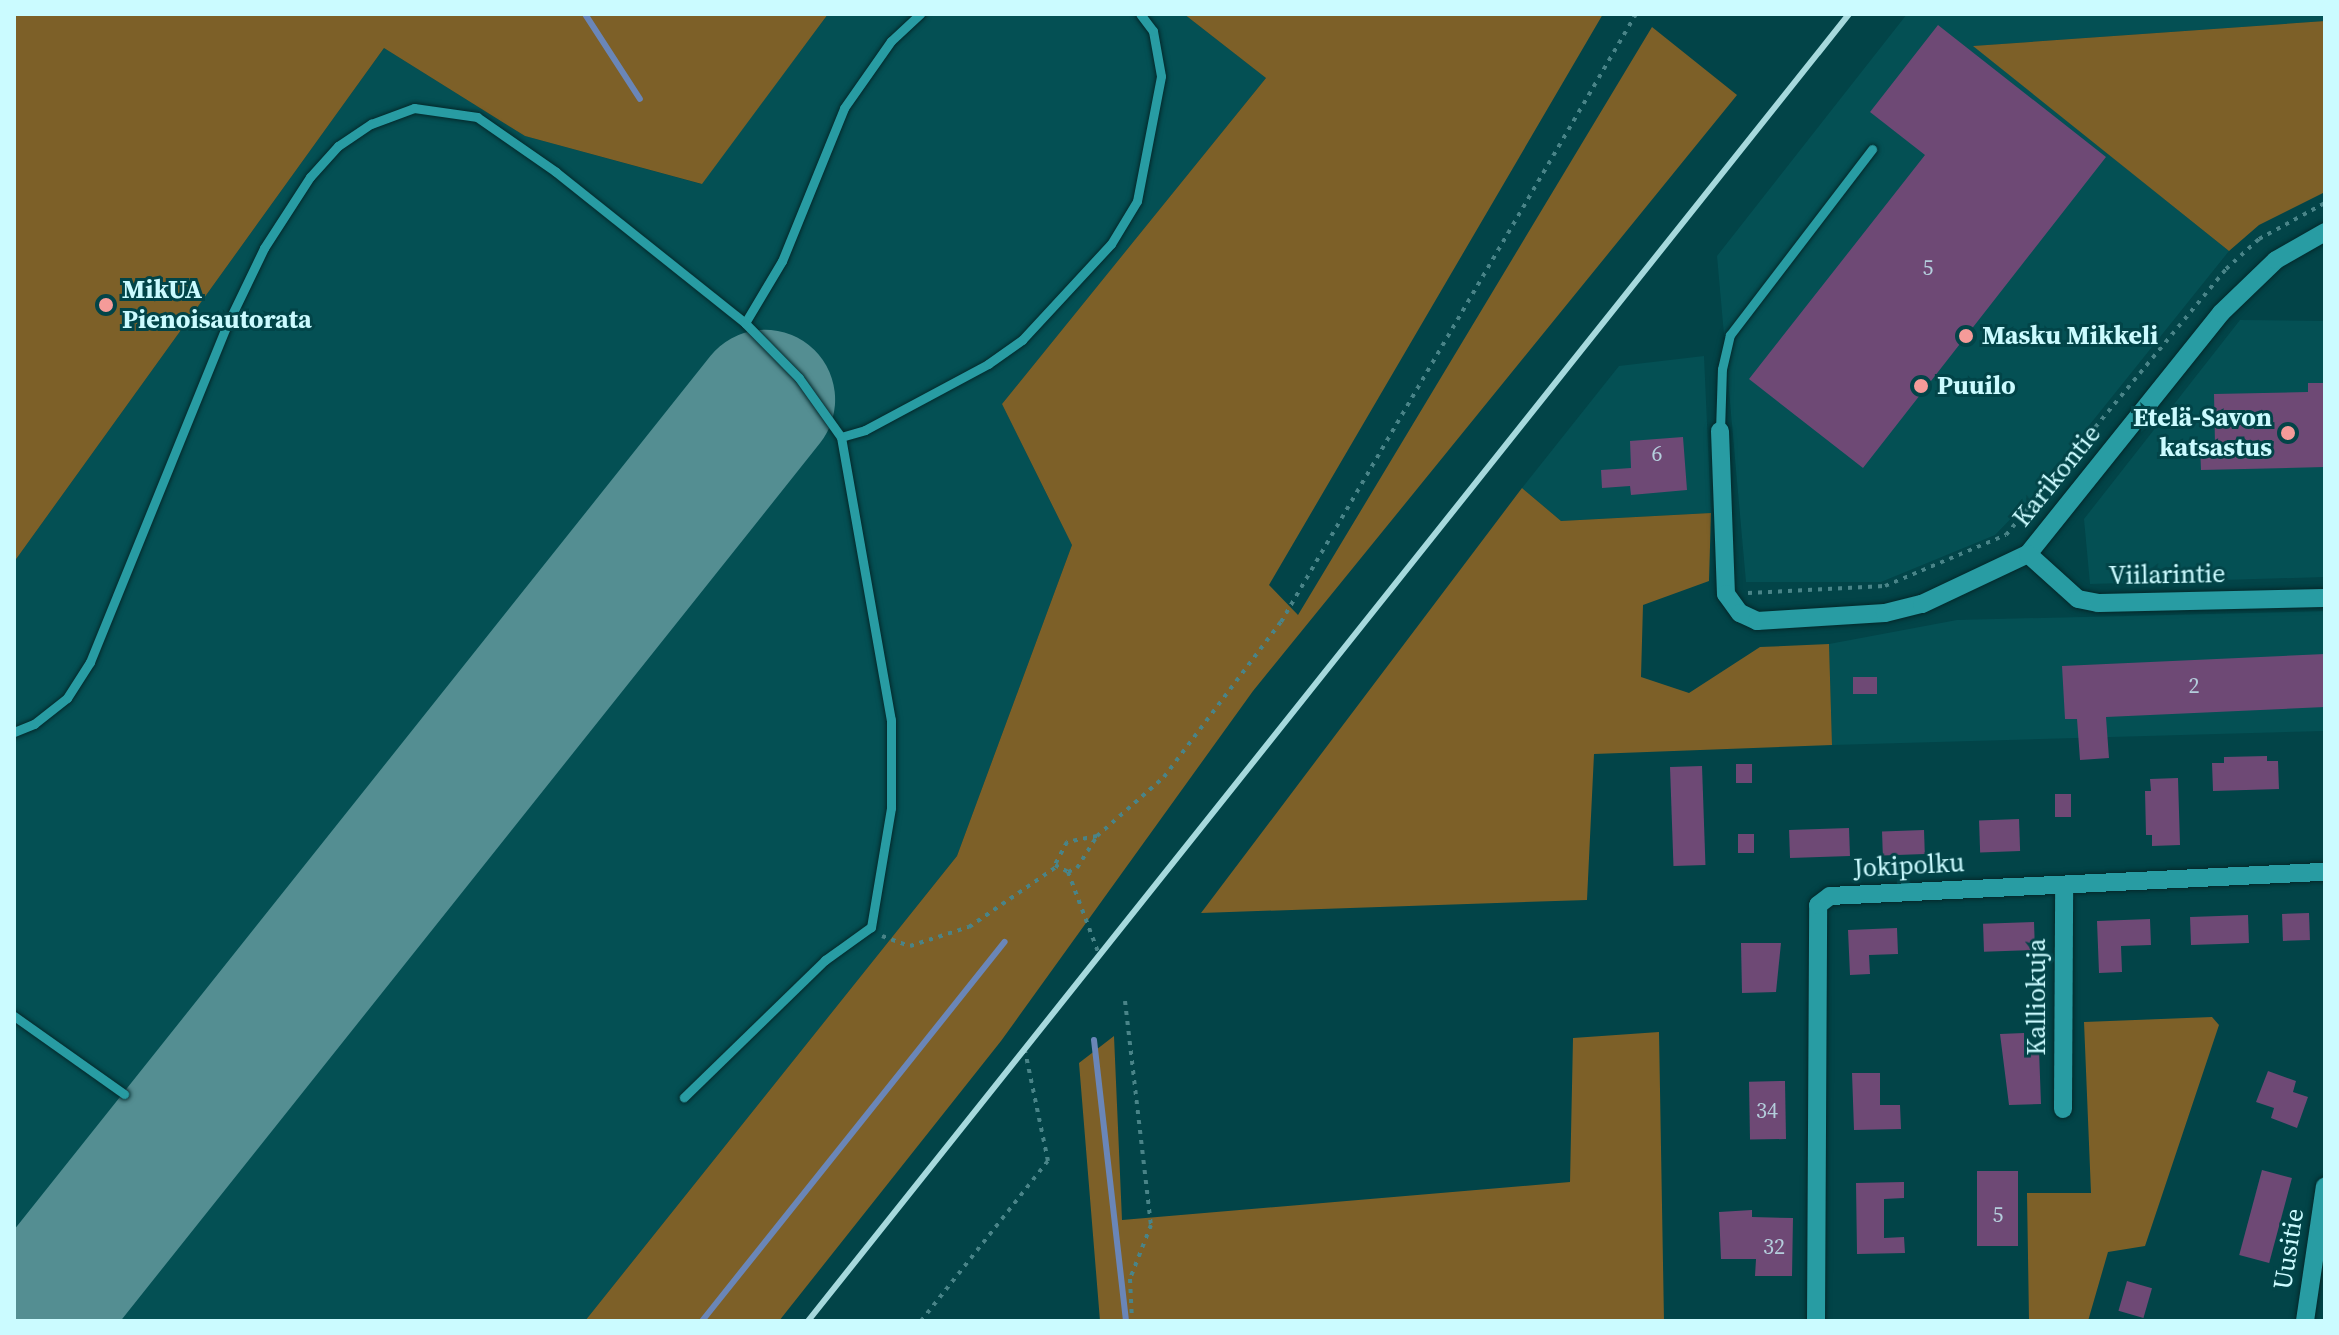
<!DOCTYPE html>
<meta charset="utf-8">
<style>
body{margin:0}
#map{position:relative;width:2339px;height:1335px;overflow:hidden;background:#024448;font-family:"Source Serif 4",serif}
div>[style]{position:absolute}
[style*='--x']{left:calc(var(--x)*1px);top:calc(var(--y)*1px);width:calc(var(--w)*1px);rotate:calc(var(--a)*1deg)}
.built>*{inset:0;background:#045054}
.green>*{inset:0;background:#7d6028}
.stream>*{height:6px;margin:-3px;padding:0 3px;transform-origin:3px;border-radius:3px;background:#6a86b8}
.runway>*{height:140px;margin:-70px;padding:0 70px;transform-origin:70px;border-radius:70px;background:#548e92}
.building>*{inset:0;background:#6e4975;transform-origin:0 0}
.path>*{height:4px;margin-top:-2px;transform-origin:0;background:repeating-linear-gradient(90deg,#498488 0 4px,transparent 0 10px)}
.roads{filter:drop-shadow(0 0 2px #04282a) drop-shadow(0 0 2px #04282a)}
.service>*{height:9px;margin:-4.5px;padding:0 4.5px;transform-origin:4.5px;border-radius:4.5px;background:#289ca3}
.minor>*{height:18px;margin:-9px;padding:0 9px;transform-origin:9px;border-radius:9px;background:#289ca3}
.rail>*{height:6px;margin:-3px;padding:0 3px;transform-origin:3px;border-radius:3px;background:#a6d9dd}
.dots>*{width:22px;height:22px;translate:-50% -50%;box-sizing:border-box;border:4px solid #024448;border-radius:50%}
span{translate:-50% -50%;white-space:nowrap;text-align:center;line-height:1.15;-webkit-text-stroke:6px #024448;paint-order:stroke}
.number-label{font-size:22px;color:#b4cedc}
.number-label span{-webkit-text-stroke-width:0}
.poi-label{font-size:26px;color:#cbfbff;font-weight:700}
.left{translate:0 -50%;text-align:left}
.right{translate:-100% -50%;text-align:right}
.street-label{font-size:26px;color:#cbfbff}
.frame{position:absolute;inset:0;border:16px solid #cbfbff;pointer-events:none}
</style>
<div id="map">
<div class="built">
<div style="clip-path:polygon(828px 14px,1184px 14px,1266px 78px,1002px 404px,1072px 545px,957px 856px,585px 1321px,14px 1321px,14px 562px,384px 48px,525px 136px,701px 184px)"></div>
<div style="clip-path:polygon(1907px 14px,2325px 14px,2325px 21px,1974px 46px,2229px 251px,2030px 499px,1995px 535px,1881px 582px,1746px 582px,1717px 256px)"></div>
<div style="clip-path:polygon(2240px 320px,2325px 321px,2325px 577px,2090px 584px,2084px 519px)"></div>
<div style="clip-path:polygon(1704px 356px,1711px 513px,1561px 521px,1522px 488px,1619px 366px)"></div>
<div style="clip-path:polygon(2325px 611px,2325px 731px,1832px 745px,1829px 644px,1957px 620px)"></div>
</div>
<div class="green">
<div style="clip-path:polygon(14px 14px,828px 14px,702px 184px,525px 136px,384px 48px,14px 562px)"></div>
<div style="clip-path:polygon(1184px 14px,1603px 14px,1269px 585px,1298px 615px,1652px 27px,1737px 95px,1253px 691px,1001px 1041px,779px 1321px,585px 1321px,957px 856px,1072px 545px,1002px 404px,1266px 78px)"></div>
<div style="clip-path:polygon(2325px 21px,2325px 192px,2259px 225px,2229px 251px,1973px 46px)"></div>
<div style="clip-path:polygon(1522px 488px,1561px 521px,1711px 513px,1709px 581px,1643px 605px,1641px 677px,1689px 693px,1760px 647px,1829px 644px,1832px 745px,1594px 754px,1587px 900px,1201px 913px)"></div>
<div style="clip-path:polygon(2212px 1017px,2219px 1025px,2145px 1246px,2108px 1252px,2088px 1321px,2029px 1321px,2027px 1193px,2091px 1193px,2084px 1022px)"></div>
<div style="clip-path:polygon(1659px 1032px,1664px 1321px,1100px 1321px,1079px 1063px,1114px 1036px,1122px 1220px,1570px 1182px,1573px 1038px)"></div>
</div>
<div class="stream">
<div style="--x:585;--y:14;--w:101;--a:57.1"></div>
<div style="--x:1094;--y:1040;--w:283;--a:83.5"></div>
<div style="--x:702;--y:1321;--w:485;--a:-51.4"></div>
</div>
<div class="runway">
<div style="--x:31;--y:1321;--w:1178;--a:-51.45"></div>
</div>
<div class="building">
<div style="clip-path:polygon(1938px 25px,2106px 157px,1863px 468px,1749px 379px,1925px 155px,1870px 112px)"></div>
<div style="clip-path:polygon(2308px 383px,2325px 383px,2325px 467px,2201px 470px,2200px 445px,2215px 445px,2214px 394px,2308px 392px)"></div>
<div style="clip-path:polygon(1683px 437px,1687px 490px,1631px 495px,1630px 486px,1602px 488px,1601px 470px,1631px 468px,1630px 441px)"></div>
<div style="clip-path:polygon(2325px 654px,2325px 707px,2106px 717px,2109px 758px,2080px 760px,2077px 719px,2065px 719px,2062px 666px)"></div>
<div style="left:1853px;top:677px;width:24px;height:17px"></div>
<div style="clip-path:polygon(2267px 756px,2267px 761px,2278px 761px,2279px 789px,2213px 791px,2212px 763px,2224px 763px,2224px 757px)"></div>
<div style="left:1736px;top:764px;width:16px;height:19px"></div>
<div style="left:1702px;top:766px;width:99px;height:32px;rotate:88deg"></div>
<div style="clip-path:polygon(2178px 778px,2180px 845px,2152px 846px,2152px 835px,2146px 835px,2145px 791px,2151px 791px,2150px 779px)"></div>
<div style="left:2055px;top:794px;width:16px;height:23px"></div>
<div style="left:2019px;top:819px;width:32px;height:40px;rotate:88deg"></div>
<div style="left:1849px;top:828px;width:28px;height:60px;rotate:88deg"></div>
<div style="left:1924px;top:830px;width:24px;height:42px;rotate:88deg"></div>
<div style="left:1738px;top:834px;width:16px;height:19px"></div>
<div style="left:2309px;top:913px;width:27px;height:27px;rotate:88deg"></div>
<div style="left:2248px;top:915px;width:28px;height:58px;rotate:88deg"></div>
<div style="clip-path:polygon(2150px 919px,2151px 945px,2121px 946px,2122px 972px,2099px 973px,2097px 921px)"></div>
<div style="left:2034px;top:922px;width:28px;height:51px;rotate:88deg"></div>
<div style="clip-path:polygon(1897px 928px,1898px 954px,1869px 955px,1870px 974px,1850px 975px,1848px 930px)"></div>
<div style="clip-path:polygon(1741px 943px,1781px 943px,1776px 992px,1742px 993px)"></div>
<div style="clip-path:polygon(2024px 1033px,2025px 1050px,2039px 1050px,2041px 1104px,2009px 1105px,2000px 1034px)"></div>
<div style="clip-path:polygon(2268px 1071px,2296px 1081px,2293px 1092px,2308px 1097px,2297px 1128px,2271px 1118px,2274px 1108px,2256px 1102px)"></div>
<div style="clip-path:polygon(1852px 1073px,1880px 1073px,1880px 1105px,1900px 1105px,1901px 1129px,1854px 1130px)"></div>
<div style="left:1785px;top:1081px;width:58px;height:36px;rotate:89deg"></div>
<div style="left:2262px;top:1170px;width:31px;height:88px;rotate:15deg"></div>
<div style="left:1977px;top:1171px;width:41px;height:75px"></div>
<div style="clip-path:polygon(1904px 1182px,1904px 1198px,1884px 1199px,1884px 1238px,1904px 1237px,1905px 1253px,1857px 1254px,1856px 1183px)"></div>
<div style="clip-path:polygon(1752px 1210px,1752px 1217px,1793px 1218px,1792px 1276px,1755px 1276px,1756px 1259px,1721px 1259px,1719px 1212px)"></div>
<div style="left:2127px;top:1281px;width:26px;height:31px;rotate:16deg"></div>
</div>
<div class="path">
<div style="--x:1748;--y:593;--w:137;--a:-2.9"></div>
<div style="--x:1885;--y:586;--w:131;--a:-22.9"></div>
<div style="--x:2006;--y:535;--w:345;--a:-50.4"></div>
<div style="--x:2226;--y:269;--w:45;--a:-42.3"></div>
<div style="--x:2259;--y:239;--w:75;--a:-28.6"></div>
<div style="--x:1097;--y:836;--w:31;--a:169"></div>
<div style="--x:1067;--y:842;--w:26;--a:118"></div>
<div style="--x:1055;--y:865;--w:15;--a:28"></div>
<div style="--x:1068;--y:872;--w:10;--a:-24"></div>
<div style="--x:1077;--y:868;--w:38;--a:-58"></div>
<div style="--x:1097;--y:836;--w:89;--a:-41.4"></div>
<div style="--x:1164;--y:777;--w:194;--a:-53"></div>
<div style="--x:1281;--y:622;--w:704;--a:-59.72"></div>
<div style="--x:1068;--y:872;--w:91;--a:69.4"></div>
<div style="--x:882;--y:936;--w:30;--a:20"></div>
<div style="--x:910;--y:946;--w:62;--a:-17.9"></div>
<div style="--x:969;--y:927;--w:106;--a:-34.6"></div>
<div style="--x:1125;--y:1001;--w:226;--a:83.4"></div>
<div style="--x:1151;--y:1225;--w:58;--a:111.3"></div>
<div style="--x:1130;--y:1279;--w:42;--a:87.3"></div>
<div style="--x:921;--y:1321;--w:204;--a:-51.6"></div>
<div style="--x:1048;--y:1161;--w:112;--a:-101.8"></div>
</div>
<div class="roads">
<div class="service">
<div style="--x:745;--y:323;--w:72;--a:-59.2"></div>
<div style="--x:782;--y:261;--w:165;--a:-67.9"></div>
<div style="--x:844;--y:108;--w:82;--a:-55"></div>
<div style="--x:891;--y:41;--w:40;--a:-43"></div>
<div style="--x:1720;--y:431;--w:62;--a:-88.2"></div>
<div style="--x:1722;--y:369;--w:35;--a:-77"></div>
<div style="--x:1730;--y:335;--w:234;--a:-52.6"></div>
<div style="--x:841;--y:437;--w:25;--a:-16"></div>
<div style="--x:865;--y:430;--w:140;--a:-28.2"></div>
<div style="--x:988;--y:364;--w:42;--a:-35.2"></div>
<div style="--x:1022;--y:340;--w:131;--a:-47.2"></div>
<div style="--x:1111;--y:244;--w:50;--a:-58.8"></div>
<div style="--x:1137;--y:201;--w:127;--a:-79.1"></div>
<div style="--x:1161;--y:76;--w:46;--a:-100.1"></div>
<div style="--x:1153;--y:31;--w:21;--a:-127"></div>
<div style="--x:14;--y:732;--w:22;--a:-22"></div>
<div style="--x:34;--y:724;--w:42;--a:-38.2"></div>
<div style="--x:67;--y:698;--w:43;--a:-57.4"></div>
<div style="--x:90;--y:662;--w:362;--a:-67.9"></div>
<div style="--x:226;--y:327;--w:88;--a:-64.3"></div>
<div style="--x:264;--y:248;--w:85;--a:-57.1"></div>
<div style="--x:310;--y:177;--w:42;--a:-47.9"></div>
<div style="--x:338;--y:146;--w:40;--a:-34"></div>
<div style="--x:371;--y:124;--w:46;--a:-20.4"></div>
<div style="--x:414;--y:108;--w:64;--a:8.1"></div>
<div style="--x:477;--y:117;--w:96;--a:34.8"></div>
<div style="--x:556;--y:172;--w:242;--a:38.6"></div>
<div style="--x:745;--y:323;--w:77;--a:45.5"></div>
<div style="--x:799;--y:378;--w:72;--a:54.6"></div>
<div style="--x:841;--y:437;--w:287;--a:80"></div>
<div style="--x:891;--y:720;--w:88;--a:90"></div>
<div style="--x:891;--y:808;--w:121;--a:99.5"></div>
<div style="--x:871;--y:927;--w:57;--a:144.3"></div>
<div style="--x:825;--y:960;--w:197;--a:135.8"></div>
<div style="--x:14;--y:1016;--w:135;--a:35.3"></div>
</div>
<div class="minor">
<div style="--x:1720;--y:431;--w:163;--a:87.9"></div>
<div style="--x:1726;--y:594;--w:24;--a:54"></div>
<div style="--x:1740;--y:613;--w:19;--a:25"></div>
<div style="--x:1757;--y:621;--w:128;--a:-3.6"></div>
<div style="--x:1885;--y:613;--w:38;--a:-14"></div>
<div style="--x:1922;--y:604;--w:117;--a:-25.3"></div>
<div style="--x:2028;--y:554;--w:309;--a:-51.3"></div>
<div style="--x:2221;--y:313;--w:76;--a:-43.9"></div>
<div style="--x:2276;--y:260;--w:56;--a:-29.7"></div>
<div style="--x:2028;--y:554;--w:67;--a:42"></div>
<div style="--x:2078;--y:599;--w:20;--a:11"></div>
<div style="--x:2098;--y:603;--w:227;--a:-1.3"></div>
<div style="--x:2063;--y:1109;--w:224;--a:-89.7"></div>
<div style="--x:1816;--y:1321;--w:416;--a:-89.7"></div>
<div style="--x:1818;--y:905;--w:15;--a:-37"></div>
<div style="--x:1830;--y:896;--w:496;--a:-2.8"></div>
<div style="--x:2305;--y:1321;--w:136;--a:-81.6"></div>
</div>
</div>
<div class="rail">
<div style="--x:808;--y:1321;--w:1671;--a:-51.46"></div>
</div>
<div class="dots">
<div style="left:106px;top:305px;background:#f59b99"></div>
<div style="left:1966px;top:336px;background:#f59b99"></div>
<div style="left:1921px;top:386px;background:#f59b99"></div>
<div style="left:2288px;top:433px;background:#f59b99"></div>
</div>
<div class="number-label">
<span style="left:1928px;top:268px">5</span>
<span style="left:1657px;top:454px">6</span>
<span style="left:2194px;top:686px">2</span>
<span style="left:1767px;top:1111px">34</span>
<span style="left:1998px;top:1215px">5</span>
<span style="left:1774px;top:1247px">32</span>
</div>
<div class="poi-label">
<span class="left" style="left:122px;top:305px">MikUA<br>Pienoisautorata</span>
<span class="left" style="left:1982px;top:336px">Masku Mikkeli</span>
<span class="left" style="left:1937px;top:386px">Puuilo</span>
<span class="right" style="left:2272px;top:433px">Etelä-Savon<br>katsastus</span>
</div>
<div class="street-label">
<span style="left:2057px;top:476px;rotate:-51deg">Karikontie</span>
<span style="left:2167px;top:575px;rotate:-1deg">Viilarintie</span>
<span style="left:1909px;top:866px;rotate:-3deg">Jokipolku</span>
<span style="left:2037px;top:997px;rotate:-90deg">Kalliokuja</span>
<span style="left:2289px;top:1249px;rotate:-81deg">Uusitie</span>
</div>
<div class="frame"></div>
</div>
